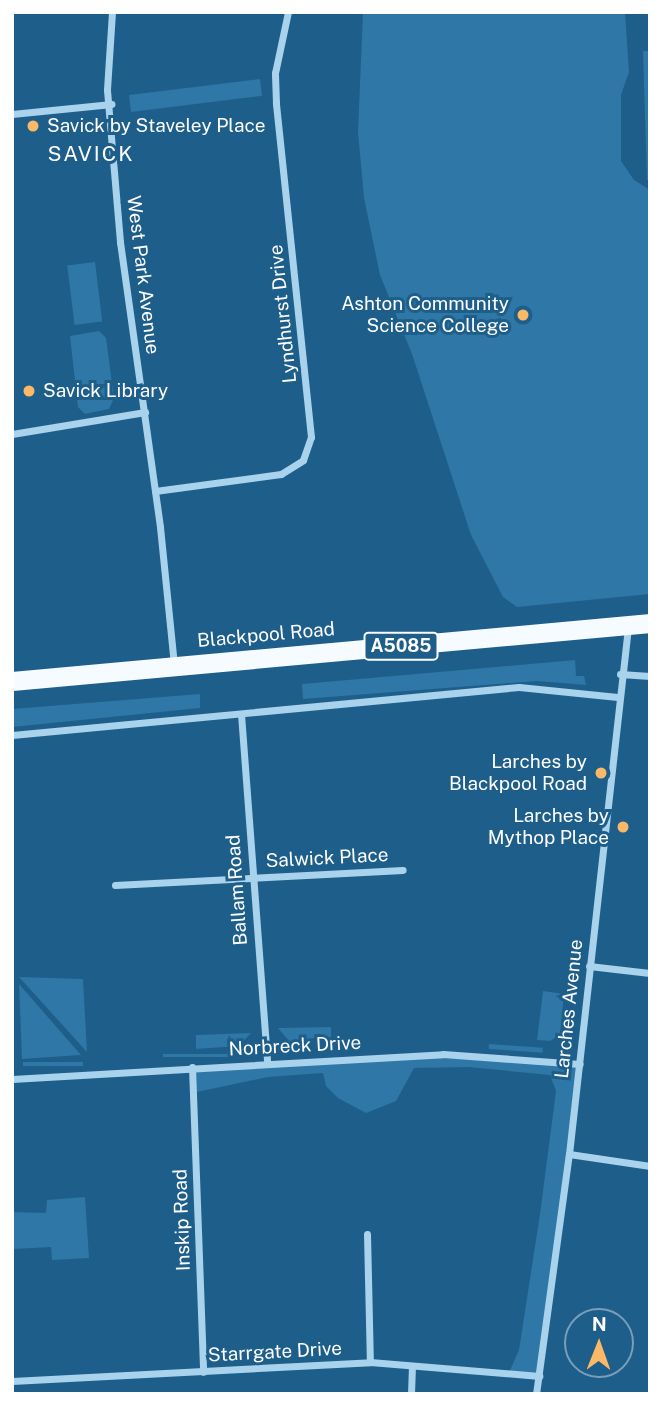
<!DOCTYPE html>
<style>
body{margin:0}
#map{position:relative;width:662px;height:1406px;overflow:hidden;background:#1e5e8a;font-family:"Public Sans",sans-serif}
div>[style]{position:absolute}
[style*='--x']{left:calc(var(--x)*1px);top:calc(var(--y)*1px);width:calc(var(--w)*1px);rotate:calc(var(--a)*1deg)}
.green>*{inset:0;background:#2e77a6;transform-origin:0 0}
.minor>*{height:7px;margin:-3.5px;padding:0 3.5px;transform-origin:3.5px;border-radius:3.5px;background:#a9d2ec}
.trunk>*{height:19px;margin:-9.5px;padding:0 9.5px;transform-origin:9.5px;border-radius:9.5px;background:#f6fbff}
.dots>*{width:19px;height:19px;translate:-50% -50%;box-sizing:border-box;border:4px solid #1e5e8a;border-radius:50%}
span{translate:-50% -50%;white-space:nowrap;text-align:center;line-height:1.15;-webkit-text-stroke:6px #1e5e8a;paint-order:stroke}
.shield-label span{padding:2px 5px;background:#1e5e8a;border:2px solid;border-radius:5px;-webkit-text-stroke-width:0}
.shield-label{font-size:18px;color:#fff;font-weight:700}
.poi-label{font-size:19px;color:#fff}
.left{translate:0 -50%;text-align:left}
.right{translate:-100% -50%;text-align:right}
.street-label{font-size:19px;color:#fff}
.neighbourhood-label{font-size:21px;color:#fff;letter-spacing:2px}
.frame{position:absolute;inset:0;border:14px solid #fff;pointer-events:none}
.north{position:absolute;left:564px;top:1308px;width:70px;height:70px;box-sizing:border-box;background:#1e5e8a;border:2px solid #789eb9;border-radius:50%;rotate:1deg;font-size:19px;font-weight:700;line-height:28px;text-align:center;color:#fff}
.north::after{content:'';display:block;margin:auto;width:24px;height:32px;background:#fbb968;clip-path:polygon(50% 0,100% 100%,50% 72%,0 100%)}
</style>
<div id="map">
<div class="green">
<div style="clip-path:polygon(363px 12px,625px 12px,629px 72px,621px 95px,621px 161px,634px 180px,650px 190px,650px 594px,517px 607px,503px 597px,471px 535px,412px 354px,380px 275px,364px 198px,358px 132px)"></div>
<div style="clip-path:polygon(643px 51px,650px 51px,650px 180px,647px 180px)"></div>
<div style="left:260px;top:79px;width:17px;height:132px;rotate:83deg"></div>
<div style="left:95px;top:262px;width:60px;height:28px;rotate:83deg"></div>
<div style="clip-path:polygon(99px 331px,106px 338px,114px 398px,109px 409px,85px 414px,78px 407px,70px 336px)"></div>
<div style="clip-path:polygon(575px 660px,576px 676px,584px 676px,586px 685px,537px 681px,303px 699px,302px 684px)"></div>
<div style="clip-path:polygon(200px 694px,200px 708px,12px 727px,12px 709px)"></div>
<div style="clip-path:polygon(19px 977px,83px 979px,87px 1052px)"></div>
<div style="clip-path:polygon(19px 984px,81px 1055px,22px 1059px)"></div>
<div style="clip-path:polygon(543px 991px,564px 994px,560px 1035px,550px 1041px,537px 1040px)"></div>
<div style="clip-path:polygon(331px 1027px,331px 1042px,289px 1041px,278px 1028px)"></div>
<div style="clip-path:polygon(251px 1033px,239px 1046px,196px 1049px,196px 1035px)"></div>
<div style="left:489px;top:1044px;width:54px;height:5px;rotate:4deg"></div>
<div style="left:230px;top:1054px;width:3px;height:67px;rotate:90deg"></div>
<div style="clip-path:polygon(443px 1054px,580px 1064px,539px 1376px,508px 1375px,519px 1350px,540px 1214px,556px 1091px,550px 1075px,468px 1067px,414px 1068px,396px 1101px,366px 1113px,338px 1098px,326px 1086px,323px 1073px,268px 1077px,192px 1093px,192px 1067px)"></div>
<div style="left:83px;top:1062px;width:4px;height:60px;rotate:90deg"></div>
<div style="clip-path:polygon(85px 1197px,89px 1258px,52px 1260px,51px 1247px,14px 1249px,12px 1280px,12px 1212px,46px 1213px,47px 1200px)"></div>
</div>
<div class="minor">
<div style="--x:112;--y:12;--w:78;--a:93.7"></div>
<div style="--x:107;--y:90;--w:153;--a:85.1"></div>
<div style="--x:120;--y:242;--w:288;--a:82"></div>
<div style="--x:160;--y:527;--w:140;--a:84.2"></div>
<div style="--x:12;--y:114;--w:100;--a:-5.8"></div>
<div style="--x:12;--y:434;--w:135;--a:-9.4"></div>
<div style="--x:155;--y:491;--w:127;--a:-7.7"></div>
<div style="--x:281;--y:474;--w:26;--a:-32"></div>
<div style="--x:303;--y:460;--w:24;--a:-71"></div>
<div style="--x:311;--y:437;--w:336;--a:-96"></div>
<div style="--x:276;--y:103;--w:30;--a:-92"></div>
<div style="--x:275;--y:73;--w:62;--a:-78"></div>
<div style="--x:620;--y:674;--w:30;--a:4"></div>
<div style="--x:241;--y:714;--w:350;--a:85.7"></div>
<div style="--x:12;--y:735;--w:509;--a:-5.41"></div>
<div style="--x:519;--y:687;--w:99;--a:5.8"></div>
<div style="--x:115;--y:885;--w:288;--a:-3"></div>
<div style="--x:589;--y:966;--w:61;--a:6.5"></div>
<div style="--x:192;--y:1067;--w:305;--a:87.9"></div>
<div style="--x:12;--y:1079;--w:432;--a:-3.3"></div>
<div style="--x:443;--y:1054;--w:137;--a:4.2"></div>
<div style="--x:569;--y:1154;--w:82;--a:8.4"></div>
<div style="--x:367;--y:1234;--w:128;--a:88.7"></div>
<div style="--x:12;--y:1381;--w:359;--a:-3"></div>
<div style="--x:370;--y:1362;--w:170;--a:4.7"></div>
<div style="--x:411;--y:1394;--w:28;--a:-88"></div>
<div style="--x:536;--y:1394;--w:242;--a:-82.2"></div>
<div style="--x:569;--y:1154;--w:530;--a:-83.61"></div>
</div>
<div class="trunk">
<div style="--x:12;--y:681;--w:641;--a:-5.19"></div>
</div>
<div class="dots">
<div style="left:33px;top:126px;background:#fbb968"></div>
<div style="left:523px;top:315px;background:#fbb968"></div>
<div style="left:29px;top:391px;background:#fbb968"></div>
<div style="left:601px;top:773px;background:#fbb968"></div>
<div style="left:623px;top:827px;background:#fbb968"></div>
</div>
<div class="shield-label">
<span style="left:401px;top:646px">A5085</span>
</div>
<div class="poi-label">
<span class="left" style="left:47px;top:126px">Savick by Staveley Place</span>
<span class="right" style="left:509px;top:315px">Ashton Community<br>Science College</span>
<span class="left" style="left:43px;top:391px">Savick Library</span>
<span class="right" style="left:587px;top:773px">Larches by<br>Blackpool Road</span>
<span class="right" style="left:609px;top:827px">Larches by<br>Mythop Place</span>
</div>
<div class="street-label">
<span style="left:143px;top:275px;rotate:83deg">West Park Avenue</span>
<span style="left:283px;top:314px;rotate:-96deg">Lyndhurst Drive</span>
<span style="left:266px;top:635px;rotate:-5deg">Blackpool Road</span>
<span style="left:327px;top:858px;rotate:-3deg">Salwick Place</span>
<span style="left:237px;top:890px;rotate:-94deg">Ballam Road</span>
<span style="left:569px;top:1009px;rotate:-84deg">Larches Avenue</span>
<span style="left:295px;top:1046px;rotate:-3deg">Norbreck Drive</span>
<span style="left:182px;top:1220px;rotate:-92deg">Inskip Road</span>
<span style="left:275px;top:1352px;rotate:-3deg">Starrgate Drive</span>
</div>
<div class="neighbourhood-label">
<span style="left:91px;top:154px">SAVICK</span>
</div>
<div class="frame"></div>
<div class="north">N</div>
</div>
